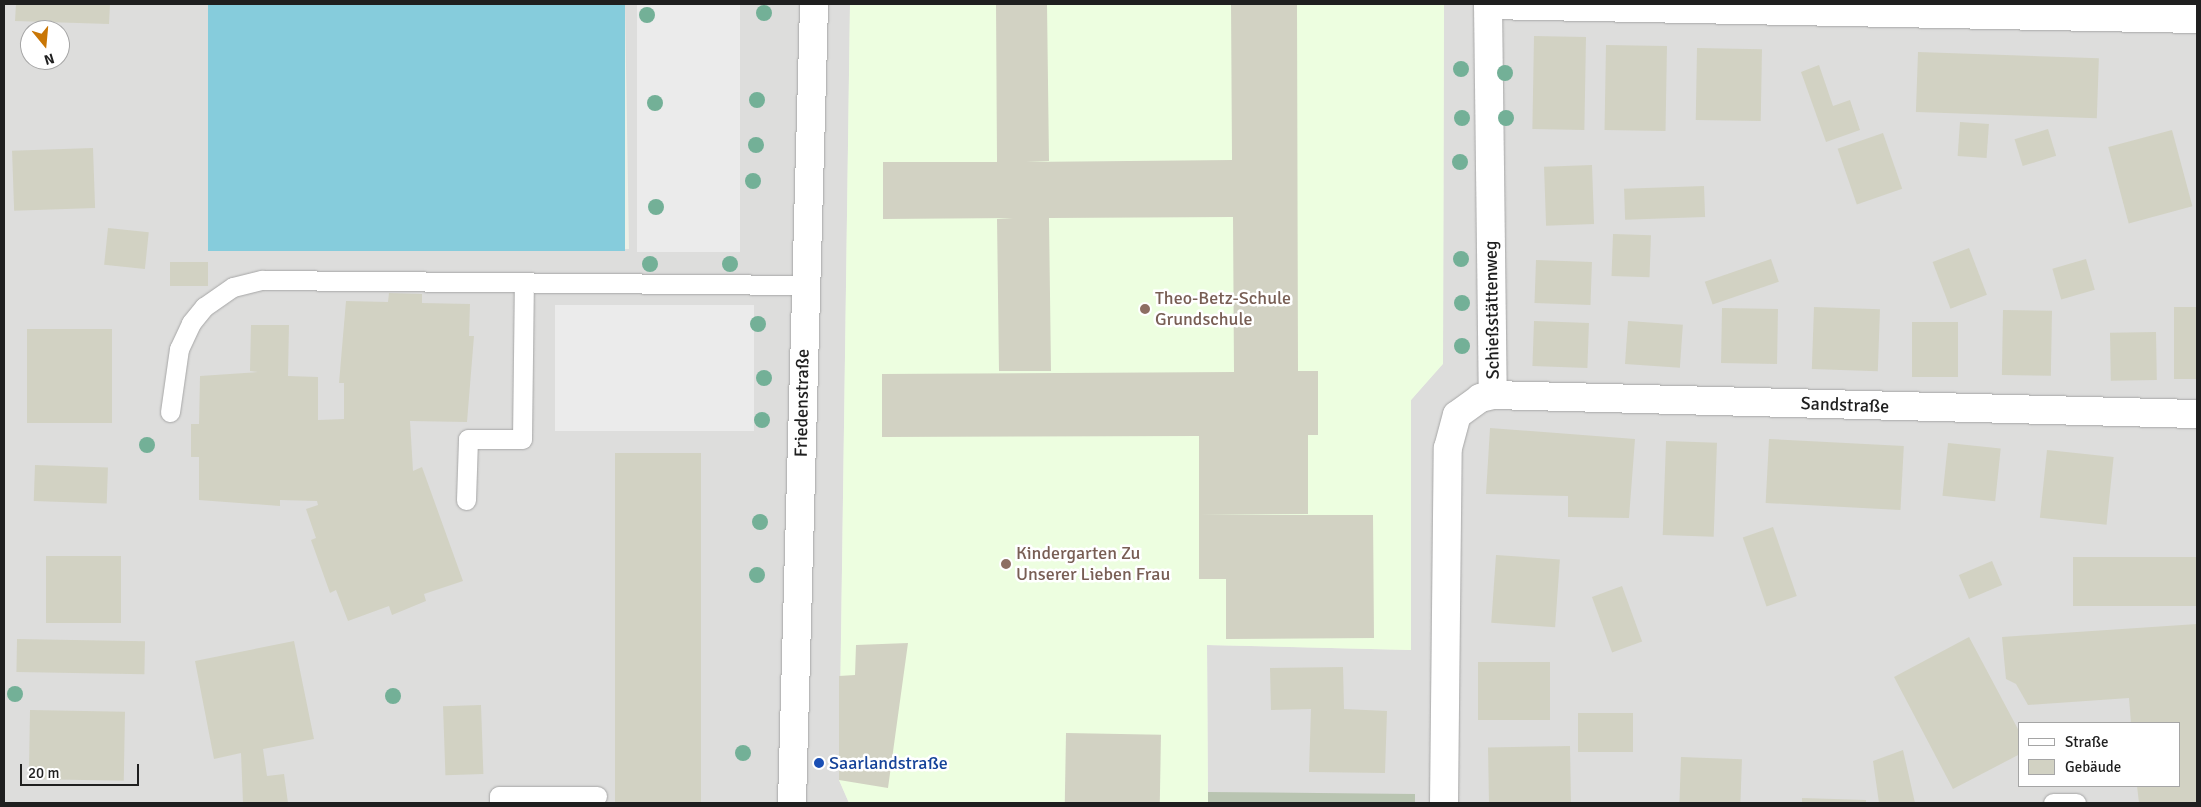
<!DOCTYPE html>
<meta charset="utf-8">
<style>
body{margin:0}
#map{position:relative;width:2201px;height:807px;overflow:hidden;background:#edf0e6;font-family:Signika,sans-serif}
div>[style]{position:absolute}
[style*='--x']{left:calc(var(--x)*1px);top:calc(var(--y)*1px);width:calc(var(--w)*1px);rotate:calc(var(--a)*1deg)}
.residential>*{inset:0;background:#dddddc}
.education>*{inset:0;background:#edfee0}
.construction>*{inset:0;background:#b9c4b1}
.pitch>*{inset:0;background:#86ccdc;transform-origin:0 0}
.parking>*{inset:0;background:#ebebeb;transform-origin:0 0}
.building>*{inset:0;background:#d2d2c3;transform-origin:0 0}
.roads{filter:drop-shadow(0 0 1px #a6a6a6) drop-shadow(0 0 1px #a6a6a6)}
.lane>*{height:19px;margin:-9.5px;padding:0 9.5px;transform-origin:9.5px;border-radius:9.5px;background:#fff}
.street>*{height:28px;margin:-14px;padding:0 14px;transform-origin:14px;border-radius:14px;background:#fff}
.trees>*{width:16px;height:16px;margin:-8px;border-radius:50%;background:#73b097}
.dots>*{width:14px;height:14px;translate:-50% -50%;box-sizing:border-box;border:2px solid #fff;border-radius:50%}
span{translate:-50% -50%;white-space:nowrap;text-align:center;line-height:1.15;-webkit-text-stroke:5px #fff;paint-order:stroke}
.education-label{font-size:18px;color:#785e54}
.left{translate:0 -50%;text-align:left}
.street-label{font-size:18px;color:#1f1f1f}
.transit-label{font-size:18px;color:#164399}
.frame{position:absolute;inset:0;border:5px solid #1f1f1f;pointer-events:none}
.legend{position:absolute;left:2018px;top:722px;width:162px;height:65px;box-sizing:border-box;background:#fff;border:1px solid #a5a5a5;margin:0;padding:6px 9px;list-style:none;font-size:15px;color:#1f1f1f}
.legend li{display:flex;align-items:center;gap:10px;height:25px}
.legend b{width:25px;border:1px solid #a5a5a5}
.north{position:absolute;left:20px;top:20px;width:50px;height:50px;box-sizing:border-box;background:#fff;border:1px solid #a5a5a5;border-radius:50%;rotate:163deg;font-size:14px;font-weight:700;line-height:20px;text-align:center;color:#1f1f1f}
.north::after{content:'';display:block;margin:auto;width:18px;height:22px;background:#c97605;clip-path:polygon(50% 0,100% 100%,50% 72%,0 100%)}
.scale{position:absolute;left:20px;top:764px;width:119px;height:22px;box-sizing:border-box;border:2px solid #1f1f1f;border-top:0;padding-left:6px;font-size:15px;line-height:18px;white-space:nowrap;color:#1f1f1f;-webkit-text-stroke:4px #fff;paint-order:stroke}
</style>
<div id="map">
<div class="residential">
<div style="clip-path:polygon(evenodd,4px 4px,208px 4px,212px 251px,629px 249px,625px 4px,850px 4px,839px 780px,849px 803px,4px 803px,4px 4px,30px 30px,60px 30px,60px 60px,30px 60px,30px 30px)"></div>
<div style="clip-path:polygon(evenodd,1444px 4px,2197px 4px,2197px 803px,1208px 803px,1207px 645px,1411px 650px,1411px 400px,1443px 363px,1444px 4px,2020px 723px,2180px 723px,2180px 786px,2020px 786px,2020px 723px)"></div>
</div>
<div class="education">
<div style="clip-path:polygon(850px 4px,1444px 4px,1443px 364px,1411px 400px,1411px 650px,1207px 645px,1208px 803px,849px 803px,839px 780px)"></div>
</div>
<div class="construction">
<div style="clip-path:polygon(1208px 792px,1415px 794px,1415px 803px,1208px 803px)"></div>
</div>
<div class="pitch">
<div style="left:208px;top:4px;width:417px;height:247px"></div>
</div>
<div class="parking">
<div style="left:637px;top:4px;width:103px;height:248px"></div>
<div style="left:555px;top:305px;width:199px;height:126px"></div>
</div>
<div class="building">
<div style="clip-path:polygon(16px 4px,110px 4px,109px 24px,15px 21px)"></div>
<div style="clip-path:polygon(996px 4px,1047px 4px,1049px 161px,1026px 162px,1232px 160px,1231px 4px,1297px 4px,1298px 371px,1318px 371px,1318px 435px,1308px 435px,1308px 514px,1199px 515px,1199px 436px,882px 437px,882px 374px,1234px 372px,1233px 217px,1049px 218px,1051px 371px,999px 371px,997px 219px,1013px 218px,883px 219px,883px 162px,997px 162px)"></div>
<div style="left:1534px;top:36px;width:52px;height:93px;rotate:1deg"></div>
<div style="left:1606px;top:45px;width:61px;height:85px;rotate:1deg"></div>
<div style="left:1697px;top:48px;width:65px;height:72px;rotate:1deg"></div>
<div style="left:1918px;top:52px;width:181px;height:60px;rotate:2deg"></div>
<div style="clip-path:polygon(1819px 65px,1833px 106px,1850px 100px,1860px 130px,1826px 142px,1801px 72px)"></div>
<div style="left:1960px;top:122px;width:29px;height:34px;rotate:4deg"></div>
<div style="left:2048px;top:129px;width:28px;height:35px;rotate:73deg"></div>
<div style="left:2172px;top:130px;width:79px;height:66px;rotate:75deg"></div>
<div style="left:1883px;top:133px;width:59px;height:48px;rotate:71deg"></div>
<div style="left:93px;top:148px;width:60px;height:81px;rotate:88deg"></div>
<div style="left:1592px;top:165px;width:59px;height:48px;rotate:88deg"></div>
<div style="left:1704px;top:186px;width:31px;height:80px;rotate:88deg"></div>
<div style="left:108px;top:228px;width:41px;height:37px;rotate:6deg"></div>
<div style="left:1613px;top:234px;width:38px;height:42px;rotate:2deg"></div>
<div style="left:1969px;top:248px;width:50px;height:39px;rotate:69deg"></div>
<div style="left:1771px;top:259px;width:24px;height:70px;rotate:71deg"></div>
<div style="left:2086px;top:259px;width:32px;height:35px;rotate:74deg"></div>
<div style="left:1536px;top:260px;width:56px;height:43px;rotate:2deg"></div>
<div style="left:170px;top:262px;width:38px;height:24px"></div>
<div style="clip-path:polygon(389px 293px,422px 294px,422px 303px,470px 304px,469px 336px,474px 336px,467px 422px,410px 421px,413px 471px,422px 467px,463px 581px,424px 594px,426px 601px,392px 615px,389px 606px,348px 621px,336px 590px,330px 593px,311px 540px,316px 538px,306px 509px,318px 505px,317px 501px,280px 500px,280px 506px,199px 500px,199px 457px,191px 457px,191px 424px,199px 424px,200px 376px,258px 372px,250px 371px,251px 325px,289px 325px,288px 376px,318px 377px,318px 420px,344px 419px,344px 383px,339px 383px,346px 301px,388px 302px)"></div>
<div style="left:1814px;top:307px;width:66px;height:62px;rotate:2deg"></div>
<div style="left:2174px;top:307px;width:23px;height:72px"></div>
<div style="left:1722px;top:308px;width:56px;height:55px;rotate:1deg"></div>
<div style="left:2003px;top:310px;width:49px;height:65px;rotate:1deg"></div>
<div style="left:1534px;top:321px;width:55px;height:45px;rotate:2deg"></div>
<div style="left:1628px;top:321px;width:55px;height:43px;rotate:4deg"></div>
<div style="left:1958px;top:322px;width:55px;height:46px;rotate:90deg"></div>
<div style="left:27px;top:329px;width:85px;height:94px"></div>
<div style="left:2156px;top:332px;width:48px;height:46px;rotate:89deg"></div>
<div style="clip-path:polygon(1490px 428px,1635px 439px,1629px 518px,1568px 517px,1568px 496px,1486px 494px)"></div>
<div style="left:1769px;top:439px;width:135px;height:64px;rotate:3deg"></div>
<div style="left:1666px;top:441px;width:51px;height:94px;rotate:2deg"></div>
<div style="left:1948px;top:443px;width:53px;height:53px;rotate:6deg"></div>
<div style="left:2047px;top:450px;width:67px;height:68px;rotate:6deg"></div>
<div style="left:615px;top:453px;width:86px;height:350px"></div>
<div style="left:35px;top:465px;width:73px;height:36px;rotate:2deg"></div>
<div style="clip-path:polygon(1199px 515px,1373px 515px,1374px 638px,1226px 639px,1226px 579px,1199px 579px)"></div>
<div style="left:1773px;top:527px;width:73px;height:32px;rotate:71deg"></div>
<div style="left:1496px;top:555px;width:64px;height:68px;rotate:4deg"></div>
<div style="left:46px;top:556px;width:75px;height:67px"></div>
<div style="left:2197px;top:557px;width:49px;height:124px;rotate:90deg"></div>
<div style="left:1992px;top:561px;width:26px;height:36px;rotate:67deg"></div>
<div style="left:1622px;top:586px;width:59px;height:32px;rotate:70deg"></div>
<div style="clip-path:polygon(2197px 624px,2197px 803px,2139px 803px,2137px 786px,2180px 786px,2180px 723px,2131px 723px,2129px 698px,2028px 705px,2016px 684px,2006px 679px,2002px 637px)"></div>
<div style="clip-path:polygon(1969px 637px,2020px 733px,2020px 754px,1953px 789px,1894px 677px)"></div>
<div style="left:17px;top:639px;width:128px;height:33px;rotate:1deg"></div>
<div style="clip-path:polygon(294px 641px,314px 739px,263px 749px,267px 776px,284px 774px,288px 803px,243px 803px,241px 753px,214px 759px,195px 661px)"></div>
<div style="clip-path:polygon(908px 643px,888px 788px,839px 780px,839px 676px,855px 675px,856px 645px)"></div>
<div style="left:1478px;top:662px;width:72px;height:58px"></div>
<div style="clip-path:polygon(1343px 667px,1344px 709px,1387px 711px,1385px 773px,1309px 772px,1311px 709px,1271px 710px,1270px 668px)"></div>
<div style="left:481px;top:705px;width:69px;height:38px;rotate:88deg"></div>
<div style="left:30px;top:710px;width:95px;height:69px;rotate:1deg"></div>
<div style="left:1633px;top:713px;width:39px;height:55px;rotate:90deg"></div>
<div style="left:1066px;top:733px;width:95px;height:70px;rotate:1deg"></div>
<div style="left:1570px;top:746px;width:57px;height:82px;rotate:89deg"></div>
<div style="clip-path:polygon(1903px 750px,1915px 803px,1879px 803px,1873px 761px)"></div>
<div style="left:1681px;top:757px;width:61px;height:46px;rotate:2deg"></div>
<div style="clip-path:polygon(1802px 798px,1866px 800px,1866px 803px,1802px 803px)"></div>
</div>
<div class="roads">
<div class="lane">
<div style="--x:170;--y:412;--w:64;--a:-81.9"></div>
<div style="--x:179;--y:349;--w:29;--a:-65"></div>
<div style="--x:191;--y:323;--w:21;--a:-51"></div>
<div style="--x:204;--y:307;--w:35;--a:-35"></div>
<div style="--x:233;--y:287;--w:30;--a:-14"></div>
<div style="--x:262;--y:280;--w:543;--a:0.53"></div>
<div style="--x:466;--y:500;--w:61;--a:-88.1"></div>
<div style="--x:468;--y:439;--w:54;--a:0"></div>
<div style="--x:522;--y:439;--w:157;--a:-89.3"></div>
<div style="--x:499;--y:803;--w:7;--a:-90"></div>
<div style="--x:499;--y:796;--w:98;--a:0"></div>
<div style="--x:2053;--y:803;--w:23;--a:0"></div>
</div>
<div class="street">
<div style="--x:1488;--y:4;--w:391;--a:89.3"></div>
<div style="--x:1488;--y:5;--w:709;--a:1.13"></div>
<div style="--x:792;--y:803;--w:799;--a:-88.42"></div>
<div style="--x:1444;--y:803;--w:355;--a:-89.4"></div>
<div style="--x:1448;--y:448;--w:34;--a:-75"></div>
<div style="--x:1457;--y:415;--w:29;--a:-36"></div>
<div style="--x:1480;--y:398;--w:13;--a:-13"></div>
<div style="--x:1493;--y:395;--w:704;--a:1.55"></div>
</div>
</div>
<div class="trees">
<div style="left:764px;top:13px"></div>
<div style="left:647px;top:15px"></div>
<div style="left:1461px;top:69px"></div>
<div style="left:1505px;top:73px"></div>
<div style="left:757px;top:100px"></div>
<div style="left:655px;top:103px"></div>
<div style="left:1462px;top:118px"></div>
<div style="left:1506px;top:118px"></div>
<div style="left:756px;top:145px"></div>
<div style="left:1460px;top:162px"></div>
<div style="left:753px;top:181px"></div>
<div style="left:656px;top:207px"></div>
<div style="left:1461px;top:259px"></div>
<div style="left:650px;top:264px"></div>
<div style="left:730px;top:264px"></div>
<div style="left:1462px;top:303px"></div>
<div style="left:758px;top:324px"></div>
<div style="left:1462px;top:346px"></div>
<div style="left:764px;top:378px"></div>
<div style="left:762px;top:420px"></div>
<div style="left:147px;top:445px"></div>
<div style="left:760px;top:522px"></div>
<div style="left:757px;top:575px"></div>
<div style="left:15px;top:694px"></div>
<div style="left:393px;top:696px"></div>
<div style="left:743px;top:753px"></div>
</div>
<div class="dots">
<div style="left:1145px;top:309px;background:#8d6e63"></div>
<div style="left:1006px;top:564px;background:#8d6e63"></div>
<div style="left:819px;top:763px;background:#1a4fb4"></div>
</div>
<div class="education-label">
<span class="left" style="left:1155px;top:309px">Theo-Betz-Schule<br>Grundschule</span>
<span class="left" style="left:1016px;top:564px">Kindergarten Zu<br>Unserer Lieben Frau</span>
</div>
<div class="street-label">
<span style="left:1492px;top:310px;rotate:-91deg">Schießstättenweg</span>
<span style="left:802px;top:403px;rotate:-89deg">Friedenstraße</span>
<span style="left:1845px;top:405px;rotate:2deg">Sandstraße</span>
</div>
<div class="transit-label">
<span class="left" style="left:829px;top:763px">Saarlandstraße</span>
</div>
<div class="frame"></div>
<ul class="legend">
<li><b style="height:6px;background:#fff"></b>Straße</li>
<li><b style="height:14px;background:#d2d2c3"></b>Gebäude</li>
</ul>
<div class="north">N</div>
<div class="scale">20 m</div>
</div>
